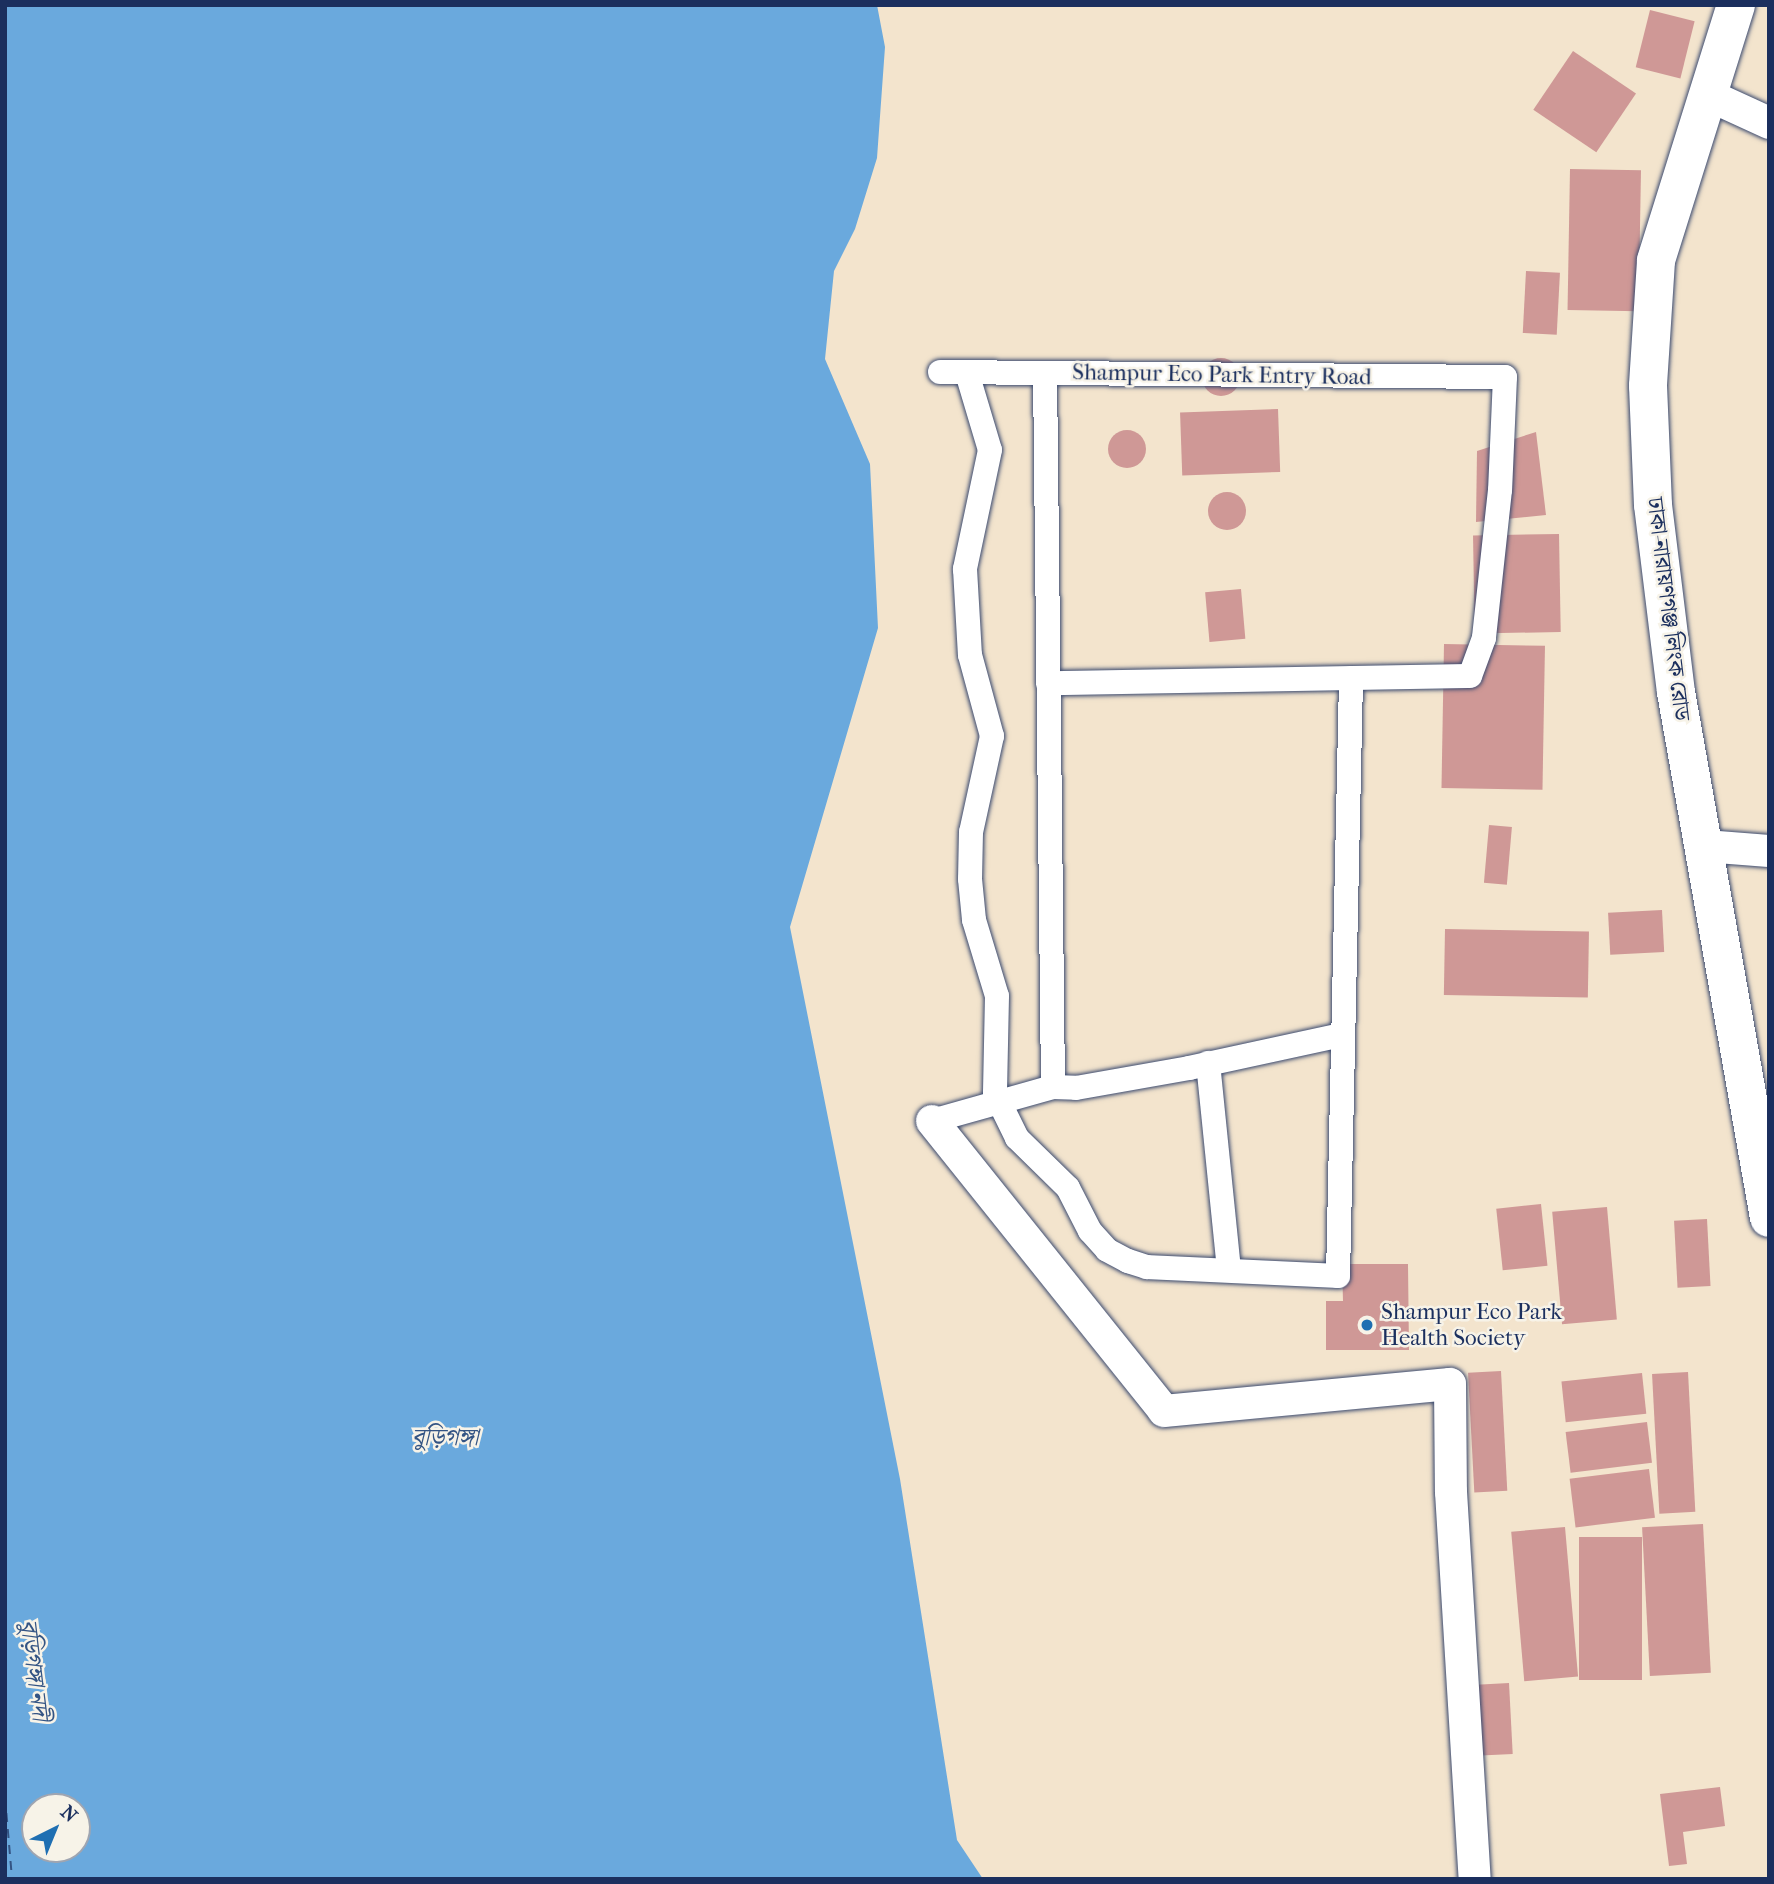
<!DOCTYPE html>
<meta charset="utf-8">
<style>
body{margin:0}
#map{position:relative;width:1774px;height:1884px;overflow:hidden;background:#f3e4cd;font-family:"IM FELL French Canon","Noto Serif Bengali",serif}
div>[style]{position:absolute}
[style*='--x']{left:calc(var(--x)*1px);top:calc(var(--y)*1px);width:calc(var(--w)*1px);rotate:calc(var(--a)*1deg)}
.water>*{inset:0;background:#6aa9dd}
.ferry>*{height:2px;margin-top:-1px;transform-origin:0;background:repeating-linear-gradient(90deg,#335484 0 9px,transparent 0 16px)}
.building>*{inset:0;background:#cf9896;transform-origin:0 0}
.round{border-radius:50%}
.roads{filter:drop-shadow(0 0 2px #3b4a6f) drop-shadow(0 0 2px #3b4a6f)}
.pedestrian>*{height:24px;margin:-12px;padding:0 12px;transform-origin:12px;border-radius:12px;background:#fff}
.minor>*{height:32px;margin:-16px;padding:0 16px;transform-origin:16px;border-radius:16px;background:#fff}
.trunk>*{height:38px;margin:-19px;padding:0 19px;transform-origin:19px;border-radius:19px;background:#fff}
.dots>*{width:19px;height:19px;translate:-50% -50%;box-sizing:border-box;border:4px solid #f7f3e8;border-radius:50%}
span{translate:-50% -50%;white-space:nowrap;text-align:center;line-height:1.15;-webkit-text-stroke:5px #f7f3e8;paint-order:stroke}
.street-label{font-size:23px;color:#1b2f5e}
.poi-label{font-size:23px;color:#1b2f5e}
.left{translate:0 -50%;text-align:left}
.water-label{font-size:24px;color:#335484;font-style:italic}
.frame{position:absolute;inset:0;border:7px solid #1b2f5e;pointer-events:none}
.north{position:absolute;left:21px;top:1793px;width:70px;height:70px;box-sizing:border-box;background:#f7f3e8;border:2px solid #9fa5b1;border-radius:50%;rotate:43deg;font-size:19px;font-weight:700;line-height:28px;text-align:center;color:#1b2f5e}
.north::after{content:'';display:block;margin:auto;width:24px;height:32px;background:#1f6fb2;clip-path:polygon(50% 0,100% 100%,50% 72%,0 100%)}
</style>
<div id="map">
<div class="water">
<div style="clip-path:polygon(evenodd,5px 5px,877px 5px,885px 47px,877px 158px,855px 229px,834px 271px,825px 359px,870px 464px,878px 628px,790px 927px,900px 1479px,957px 1840px,983px 1879px,5px 1879px,5px 5px,35px 1807px,77px 1807px,77px 1849px,35px 1849px,35px 1807px)"></div>
</div>
<div class="ferry">
<div style="--x:5;--y:1797;--w:82;--a:85.1"></div>
</div>
<div class="building">
<div style="left:1650px;top:10px;width:46px;height:59px;rotate:14deg"></div>
<div style="left:1573px;top:51px;width:76px;height:71px;rotate:34deg"></div>
<div style="left:1570px;top:169px;width:71px;height:141px;rotate:1deg"></div>
<div style="left:1526px;top:271px;width:34px;height:62px;rotate:3deg"></div>
<div class="round" style="left:1202px;top:358px;width:38px;height:38px"></div>
<div style="left:1278px;top:409px;width:63px;height:98px;rotate:88deg"></div>
<div class="round" style="left:1108px;top:430px;width:38px;height:38px"></div>
<div style="clip-path:polygon(1536px 432px,1546px 515px,1476px 522px,1477px 451px)"></div>
<div class="round" style="left:1208px;top:492px;width:38px;height:38px"></div>
<div style="left:1559px;top:534px;width:98px;height:86px;rotate:89deg"></div>
<div style="left:1241px;top:589px;width:50px;height:36px;rotate:85deg"></div>
<div style="left:1444px;top:644px;width:101px;height:144px;rotate:1deg"></div>
<div style="left:1489px;top:825px;width:23px;height:58px;rotate:5deg"></div>
<div style="left:1662px;top:910px;width:42px;height:54px;rotate:87deg"></div>
<div style="left:1445px;top:929px;width:144px;height:66px;rotate:1deg"></div>
<div style="left:1541px;top:1204px;width:62px;height:45px;rotate:84deg"></div>
<div style="left:1607px;top:1207px;width:113px;height:55px;rotate:85deg"></div>
<div style="left:1707px;top:1219px;width:67px;height:33px;rotate:87deg"></div>
<div style="clip-path:polygon(1342px 1264px,1408px 1264px,1409px 1350px,1326px 1350px,1326px 1301px,1343px 1301px)"></div>
<div style="left:1501px;top:1371px;width:120px;height:33px;rotate:87deg"></div>
<div style="left:1688px;top:1372px;width:140px;height:36px;rotate:87deg"></div>
<div style="left:1642px;top:1373px;width:41px;height:81px;rotate:84deg"></div>
<div style="left:1647px;top:1422px;width:41px;height:82px;rotate:83deg"></div>
<div style="left:1649px;top:1469px;width:49px;height:80px;rotate:83deg"></div>
<div style="left:1703px;top:1524px;width:149px;height:61px;rotate:87deg"></div>
<div style="left:1565px;top:1527px;width:150px;height:54px;rotate:85deg"></div>
<div style="left:1579px;top:1537px;width:63px;height:143px"></div>
<div style="left:1509px;top:1683px;width:71px;height:37px;rotate:87deg"></div>
<div style="clip-path:polygon(1720px 1787px,1725px 1826px,1683px 1832px,1687px 1864px,1669px 1866px,1660px 1794px)"></div>
</div>
<div class="roads">
<div class="pedestrian">
<div style="--x:940;--y:372;--w:565;--a:0.51"></div>
<div style="--x:1505;--y:377;--w:113;--a:92.5"></div>
<div style="--x:1500;--y:490;--w:149;--a:96.2"></div>
<div style="--x:1484;--y:638;--w:40;--a:110.2"></div>
<div style="--x:1470;--y:676;--w:422;--a:179"></div>
<div style="--x:967;--y:373;--w:80;--a:73.4"></div>
<div style="--x:990;--y:450;--w:122;--a:101.9"></div>
<div style="--x:965;--y:569;--w:86;--a:86.7"></div>
<div style="--x:970;--y:655;--w:84;--a:74.8"></div>
<div style="--x:992;--y:736;--w:98;--a:102.3"></div>
<div style="--x:971;--y:832;--w:47;--a:91.2"></div>
<div style="--x:970;--y:879;--w:41;--a:84.4"></div>
<div style="--x:974;--y:920;--w:79;--a:73.2"></div>
<div style="--x:997;--y:996;--w:97;--a:91.2"></div>
<div style="--x:995;--y:1093;--w:50;--a:63.9"></div>
<div style="--x:1017;--y:1138;--w:71;--a:44.4"></div>
<div style="--x:1068;--y:1188;--w:48;--a:62.9"></div>
<div style="--x:1090;--y:1231;--w:25;--a:48"></div>
<div style="--x:1107;--y:1250;--w:24;--a:28"></div>
<div style="--x:1128;--y:1261;--w:20;--a:18"></div>
<div style="--x:1147;--y:1267;--w:191;--a:2.7"></div>
<div style="--x:1338;--y:1276;--w:598;--a:-88.75"></div>
<div style="--x:1208;--y:1063;--w:206;--a:84.2"></div>
<div style="--x:1053;--y:1087;--w:23;--a:2"></div>
<div style="--x:1076;--y:1088;--w:115;--a:-10"></div>
<div style="--x:1189;--y:1068;--w:157;--a:-12.2"></div>
<div style="--x:932;--y:1121;--w:126;--a:-15.7"></div>
<div style="--x:1053;--y:1087;--w:713;--a:-90.64"></div>
</div>
<div class="minor">
<div style="--x:1706;--y:94;--w:69;--a:24.7"></div>
<div style="--x:1705;--y:846;--w:64;--a:4.5"></div>
<div style="--x:932;--y:1121;--w:371;--a:51.3"></div>
<div style="--x:1164;--y:1411;--w:287;--a:-5.4"></div>
<div style="--x:1450;--y:1384;--w:108;--a:89.5"></div>
<div style="--x:1451;--y:1492;--w:388;--a:86.5"></div>
</div>
<div class="trunk">
<div style="--x:1736;--y:5;--w:268;--a:107.4"></div>
<div style="--x:1656;--y:261;--w:125;--a:93.7"></div>
<div style="--x:1648;--y:386;--w:119;--a:87.6"></div>
<div style="--x:1653;--y:505;--w:188;--a:83"></div>
<div style="--x:1676;--y:692;--w:534;--a:79.97"></div>
</div>
</div>
<div class="dots">
<div style="left:1367px;top:1325px;background:#1f6fb2"></div>
</div>
<div class="street-label">
<span style="left:1222px;top:375px;rotate:1deg">Shampur Eco Park Entry Road</span>
<span style="left:1668px;top:609px;rotate:83deg">ঢাকা-নারায়ণগঞ্জ লিংক রোড</span>
</div>
<div class="poi-label">
<span class="left" style="left:1381px;top:1325px">Shampur Eco Park<br>Health Society</span>
</div>
<div class="water-label">
<span style="left:445px;top:1438px">বুড়িগঙ্গা</span>
<span style="left:34px;top:1670px;rotate:83deg">বুড়িগঙ্গা নদী</span>
</div>
<div class="frame"></div>
<div class="north">N</div>
</div>
